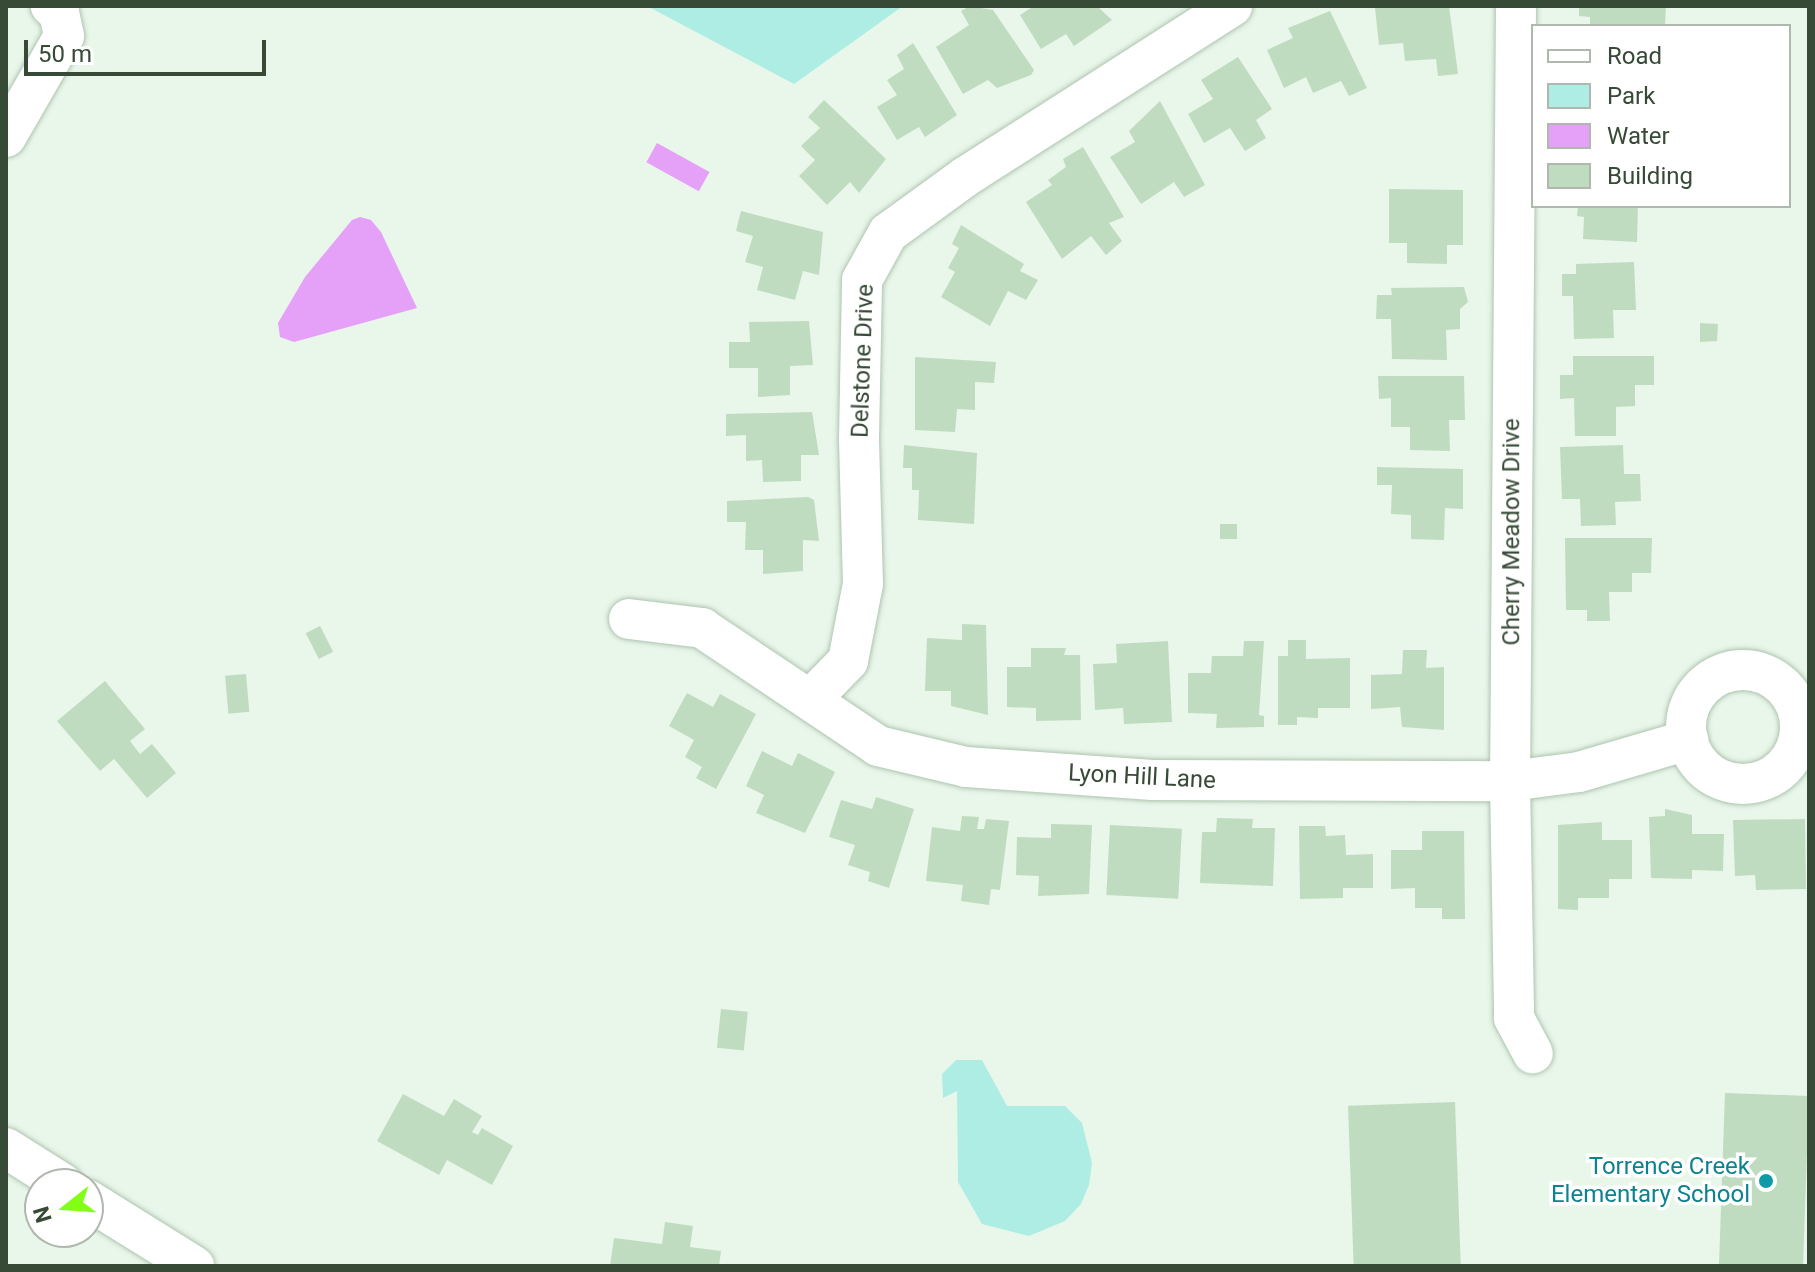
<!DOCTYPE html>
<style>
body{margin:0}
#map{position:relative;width:1815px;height:1272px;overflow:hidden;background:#e9f6ea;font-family:Roboto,sans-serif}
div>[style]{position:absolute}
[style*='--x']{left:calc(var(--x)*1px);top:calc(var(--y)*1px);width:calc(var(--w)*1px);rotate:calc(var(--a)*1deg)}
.green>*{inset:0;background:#aeede3}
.water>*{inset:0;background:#e5a1f7;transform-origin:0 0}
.building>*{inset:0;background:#c0dcc0;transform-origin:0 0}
.roads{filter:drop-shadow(0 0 2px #adc5af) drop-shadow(0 0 2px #adc5af)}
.minor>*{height:40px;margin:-20px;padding:0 20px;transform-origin:20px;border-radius:20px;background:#fff}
.minor>.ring{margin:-20px;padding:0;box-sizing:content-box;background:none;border:40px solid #fff;border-radius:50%}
.dots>*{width:22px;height:22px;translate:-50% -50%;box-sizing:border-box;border:4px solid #fff;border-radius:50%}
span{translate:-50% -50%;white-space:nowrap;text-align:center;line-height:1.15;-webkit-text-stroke:7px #fff;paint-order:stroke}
.street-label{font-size:24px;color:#364a36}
.culture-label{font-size:24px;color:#0d838f}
.right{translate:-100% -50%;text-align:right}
.frame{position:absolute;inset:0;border:8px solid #364a36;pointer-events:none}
.legend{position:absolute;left:1531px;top:24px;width:260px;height:184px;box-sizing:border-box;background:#fff;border:2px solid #afb7af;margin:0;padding:10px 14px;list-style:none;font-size:24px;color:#364a36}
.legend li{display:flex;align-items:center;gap:16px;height:40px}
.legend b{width:40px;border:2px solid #afb7af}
.north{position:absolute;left:24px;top:1168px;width:80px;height:80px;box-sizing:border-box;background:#fff;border:2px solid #afb7af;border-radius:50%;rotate:253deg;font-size:22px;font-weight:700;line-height:32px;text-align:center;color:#364a36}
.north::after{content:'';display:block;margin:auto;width:28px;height:36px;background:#83ff17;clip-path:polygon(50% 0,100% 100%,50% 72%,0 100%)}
.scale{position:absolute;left:24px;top:40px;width:242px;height:36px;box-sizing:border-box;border:4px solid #364a36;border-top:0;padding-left:10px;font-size:24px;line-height:28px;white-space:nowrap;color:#364a36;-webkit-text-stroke:6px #fff;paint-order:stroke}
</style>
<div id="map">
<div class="green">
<div style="clip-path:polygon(647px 6px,903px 6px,794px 84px)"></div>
<div style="clip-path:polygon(956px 1060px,982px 1060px,1007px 1106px,1065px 1106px,1082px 1123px,1092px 1163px,1089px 1185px,1081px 1204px,1065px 1221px,1029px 1236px,982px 1224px,958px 1182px,957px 1091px,943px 1098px,942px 1074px)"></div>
</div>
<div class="water">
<div style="left:657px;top:143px;width:60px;height:22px;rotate:29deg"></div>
<div style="clip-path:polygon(360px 217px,371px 220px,381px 232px,417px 308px,294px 342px,280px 337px,278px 323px,305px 277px,352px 220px)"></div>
</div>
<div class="building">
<div style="clip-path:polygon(970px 6px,993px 10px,1034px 70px,1031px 75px,997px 88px,988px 80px,963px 94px,936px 47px,969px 25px,961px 11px)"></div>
<div style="clip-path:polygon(1034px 6px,1097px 6px,1112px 20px,1074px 46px,1066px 34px,1041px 49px,1020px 15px)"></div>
<div style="clip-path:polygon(1449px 6px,1458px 74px,1438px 76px,1436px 59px,1405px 61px,1403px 43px,1379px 45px,1375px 8px)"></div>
<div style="clip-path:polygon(1579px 6px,1666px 6px,1665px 25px,1590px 26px,1590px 17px,1579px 16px)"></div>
<div style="clip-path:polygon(1330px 11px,1367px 88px,1349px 96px,1341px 81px,1313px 93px,1306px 77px,1284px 88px,1267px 50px,1293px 38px,1288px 28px)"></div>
<div style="clip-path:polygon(913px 43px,957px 115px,925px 137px,919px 127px,897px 140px,877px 107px,897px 95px,887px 80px,904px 69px,897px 55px)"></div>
<div style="clip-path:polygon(1238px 57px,1272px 109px,1256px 120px,1266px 138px,1245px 151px,1230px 128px,1204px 143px,1188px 114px,1213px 99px,1201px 80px)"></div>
<div style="clip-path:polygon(824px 100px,886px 159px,859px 193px,850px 182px,827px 205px,799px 176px,815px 160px,801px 146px,820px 128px,808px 117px)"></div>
<div style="clip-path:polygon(1160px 101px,1205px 185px,1184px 197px,1174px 182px,1141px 204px,1110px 157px,1135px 142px,1129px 131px)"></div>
<div style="clip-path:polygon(1083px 147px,1124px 217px,1109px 223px,1122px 241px,1106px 255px,1091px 236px,1062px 259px,1026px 202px,1052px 185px,1048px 180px,1066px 167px,1063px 159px)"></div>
<div style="clip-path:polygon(1389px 189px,1463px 190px,1463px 245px,1447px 245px,1447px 264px,1407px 263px,1407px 243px,1389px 243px)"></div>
<div style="clip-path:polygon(1578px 206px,1638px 206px,1637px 242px,1583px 239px,1584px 217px,1577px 216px)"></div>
<div style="clip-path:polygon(741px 211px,823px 232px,819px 275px,803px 271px,795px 300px,757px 290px,763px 267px,745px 262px,753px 236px,736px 231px)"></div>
<div style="clip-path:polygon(961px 225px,1024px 264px,1020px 271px,1038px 280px,1026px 300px,1008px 291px,990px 326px,941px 297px,955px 272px,948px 268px,959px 248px,952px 244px)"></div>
<div style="clip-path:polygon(1634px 262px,1636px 310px,1613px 310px,1614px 338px,1574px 339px,1573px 296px,1562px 296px,1562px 274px,1576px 274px,1576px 264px)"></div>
<div style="clip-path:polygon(1464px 287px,1468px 302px,1460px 309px,1460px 329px,1446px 330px,1447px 360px,1392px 359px,1391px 319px,1376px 319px,1377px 295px,1392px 295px,1391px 288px)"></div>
<div style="clip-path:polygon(809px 321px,813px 365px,790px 366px,790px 395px,758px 397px,758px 368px,729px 368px,729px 342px,750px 342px,749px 322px)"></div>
<div style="clip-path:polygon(1700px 323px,1718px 324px,1717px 341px,1700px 342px)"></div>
<div style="clip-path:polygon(1573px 356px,1654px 356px,1654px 385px,1635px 385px,1635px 406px,1616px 407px,1616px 436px,1575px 436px,1574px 398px,1560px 399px,1560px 375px,1573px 375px)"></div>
<div style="clip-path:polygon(915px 357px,996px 362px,994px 383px,975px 382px,975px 410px,957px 409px,955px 432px,915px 430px)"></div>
<div style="clip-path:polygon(1378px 376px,1464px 376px,1465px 420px,1449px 420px,1450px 451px,1410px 450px,1410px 427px,1391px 427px,1391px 398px,1379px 399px)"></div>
<div style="clip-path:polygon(812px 412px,819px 455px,801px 455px,801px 481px,763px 482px,762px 460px,746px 461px,746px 435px,726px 436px,726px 414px)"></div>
<div style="clip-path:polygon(904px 445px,977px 453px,974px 524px,918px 520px,919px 490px,912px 490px,912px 468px,903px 468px)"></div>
<div style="clip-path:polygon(1623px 445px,1624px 474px,1640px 474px,1641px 501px,1615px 502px,1616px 525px,1581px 526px,1580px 499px,1562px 499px,1560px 447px)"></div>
<div style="clip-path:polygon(1377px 467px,1463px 469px,1463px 509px,1445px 508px,1444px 540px,1411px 539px,1411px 515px,1391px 514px,1392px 485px,1377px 485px)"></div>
<div style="clip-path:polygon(808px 497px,814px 500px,819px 541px,803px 540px,803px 571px,763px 574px,763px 550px,745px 550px,746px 522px,727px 522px,727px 501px)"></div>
<div style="left:1220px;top:524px;width:17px;height:15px"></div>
<div style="clip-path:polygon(1565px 538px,1652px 538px,1651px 573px,1632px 573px,1632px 592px,1609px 592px,1610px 621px,1587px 621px,1587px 610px,1566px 610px)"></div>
<div style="clip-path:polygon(962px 624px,986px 625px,988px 715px,951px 706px,951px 691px,925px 691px,927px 638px,962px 640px)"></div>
<div style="left:320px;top:626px;width:29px;height:16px;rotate:63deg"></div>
<div style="clip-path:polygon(1288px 640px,1306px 640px,1306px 659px,1350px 658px,1350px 708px,1318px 708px,1318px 718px,1297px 717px,1297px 725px,1278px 725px,1278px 656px,1288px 656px)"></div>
<div style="clip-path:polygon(1168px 641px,1172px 722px,1124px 724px,1123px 708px,1095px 710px,1093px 664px,1117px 663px,1116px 644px)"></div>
<div style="clip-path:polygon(1244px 641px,1264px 641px,1259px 715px,1264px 716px,1264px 727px,1216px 728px,1217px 714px,1188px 713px,1188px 673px,1211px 673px,1212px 656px,1243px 656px)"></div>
<div style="clip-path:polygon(1031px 648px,1066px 648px,1064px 655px,1080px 655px,1081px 720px,1036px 721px,1036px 708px,1007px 707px,1007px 667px,1031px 667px)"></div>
<div style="clip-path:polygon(1403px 650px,1427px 650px,1426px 668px,1444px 667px,1444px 730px,1402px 727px,1400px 707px,1371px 709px,1371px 675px,1402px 674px)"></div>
<div style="left:246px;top:674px;width:38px;height:21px;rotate:85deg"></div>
<div style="clip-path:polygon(105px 681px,145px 729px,130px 741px,140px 754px,152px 744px,176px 773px,147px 798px,114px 759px,100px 771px,57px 721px)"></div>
<div style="clip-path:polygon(687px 693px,713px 707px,720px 694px,756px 714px,716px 789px,696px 778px,702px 767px,685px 757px,694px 740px,669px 726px)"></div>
<div style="clip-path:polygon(762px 751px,792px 766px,798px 753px,835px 772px,805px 833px,756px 813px,764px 795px,746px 786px)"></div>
<div style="clip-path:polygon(876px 797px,914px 809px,889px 888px,868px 881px,870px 872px,848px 865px,855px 845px,829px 837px,841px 800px,872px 809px)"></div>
<div style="clip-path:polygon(1665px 809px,1692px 815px,1692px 834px,1724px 834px,1723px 871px,1692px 870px,1692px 879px,1651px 878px,1649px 817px,1665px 816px)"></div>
<div style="clip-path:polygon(962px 816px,979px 817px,977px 829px,984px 829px,986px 819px,1009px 821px,1000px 890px,991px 889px,989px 905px,961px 901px,963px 885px,926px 881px,932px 827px,960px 831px)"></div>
<div style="clip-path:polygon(1217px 818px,1253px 819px,1252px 828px,1275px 828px,1273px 886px,1200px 883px,1202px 832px,1216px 832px)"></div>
<div style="clip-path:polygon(1805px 819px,1806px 889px,1756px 890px,1755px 875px,1735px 876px,1733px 820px)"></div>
<div style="clip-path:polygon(1602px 822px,1602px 840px,1632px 840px,1632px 879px,1609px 879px,1609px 898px,1578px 898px,1578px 910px,1558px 909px,1558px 825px)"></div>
<div style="clip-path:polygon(1051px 824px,1092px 825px,1089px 894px,1038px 896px,1039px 876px,1016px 875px,1017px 837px,1051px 838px)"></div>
<div style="left:1110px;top:825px;width:72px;height:70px;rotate:3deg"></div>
<div style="clip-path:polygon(1299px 826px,1325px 826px,1326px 836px,1345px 835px,1346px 855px,1373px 854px,1373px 888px,1343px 888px,1343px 898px,1300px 899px)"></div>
<div style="clip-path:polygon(1422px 831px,1464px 831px,1465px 919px,1442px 919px,1442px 908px,1415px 908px,1415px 888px,1391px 889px,1391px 850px,1422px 850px)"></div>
<div style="left:721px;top:1009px;width:27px;height:39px;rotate:6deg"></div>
<div style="left:1725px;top:1093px;width:84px;height:173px;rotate:2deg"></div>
<div style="clip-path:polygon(403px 1094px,444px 1116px,454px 1099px,482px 1116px,472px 1132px,478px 1135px,482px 1128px,513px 1146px,492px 1185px,447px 1160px,439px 1175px,377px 1141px)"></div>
<div style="left:1455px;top:1102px;width:164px;height:107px;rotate:88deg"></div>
<div style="clip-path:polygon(665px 1222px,693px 1226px,690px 1247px,721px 1251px,719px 1266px,610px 1266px,614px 1238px,662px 1244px)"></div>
</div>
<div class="roads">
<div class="minor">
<div style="--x:1516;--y:6;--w:775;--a:90.44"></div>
<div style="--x:1510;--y:781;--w:237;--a:89"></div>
<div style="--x:1514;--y:1018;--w:40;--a:62"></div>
<div style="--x:6;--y:137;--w:116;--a:-60.1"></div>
<div style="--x:64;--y:36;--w:24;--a:-102"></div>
<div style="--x:59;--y:13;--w:11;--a:-139"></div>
<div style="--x:629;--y:619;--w:74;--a:7"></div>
<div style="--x:702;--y:628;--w:212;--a:33.8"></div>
<div style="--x:878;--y:746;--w:90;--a:13.4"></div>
<div style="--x:966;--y:767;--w:187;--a:4"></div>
<div style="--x:1153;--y:780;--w:357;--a:0.2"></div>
<div style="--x:1510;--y:781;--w:70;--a:-7.4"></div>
<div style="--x:1579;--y:772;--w:114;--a:-16.4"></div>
<div class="ring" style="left:1686px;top:670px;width:74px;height:74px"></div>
<div style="--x:811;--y:699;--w:53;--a:-45.8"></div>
<div style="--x:848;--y:661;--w:78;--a:-79"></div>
<div style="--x:863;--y:584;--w:145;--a:-91.6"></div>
<div style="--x:859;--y:439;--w:159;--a:-88.9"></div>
<div style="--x:862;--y:280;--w:54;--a:-61"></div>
<div style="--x:888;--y:233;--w:95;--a:-36"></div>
<div style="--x:965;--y:177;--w:317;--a:-32.6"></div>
<div style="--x:6;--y:1148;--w:67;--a:32.3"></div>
<div style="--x:88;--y:1200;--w:125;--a:31.9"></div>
</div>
</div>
<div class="dots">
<div style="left:1766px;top:1181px;background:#0f9aa8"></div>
</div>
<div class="street-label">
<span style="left:863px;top:361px;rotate:-88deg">Delstone Drive</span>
<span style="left:1512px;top:532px;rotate:-90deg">Cherry Meadow Drive</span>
<span style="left:1142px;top:777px;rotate:3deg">Lyon Hill Lane</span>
</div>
<div class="culture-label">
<span class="right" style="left:1750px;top:1181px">Torrence Creek<br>Elementary School</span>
</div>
<div class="frame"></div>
<ul class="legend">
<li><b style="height:10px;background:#fff"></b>Road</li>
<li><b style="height:22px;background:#aeede3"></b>Park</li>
<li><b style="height:22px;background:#e5a1f7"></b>Water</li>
<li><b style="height:22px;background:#c0dcc0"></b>Building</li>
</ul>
<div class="north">N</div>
<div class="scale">50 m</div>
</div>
